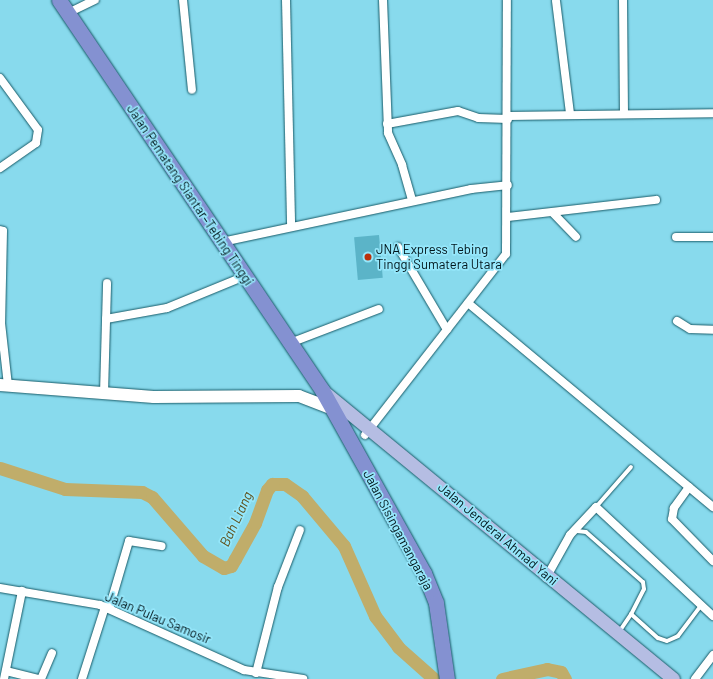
<!DOCTYPE html>
<meta charset="utf-8">
<style>
body{margin:0}
#map{position:relative;width:713px;height:679px;overflow:hidden;background:#88daed;font-family:Barlow,sans-serif}
div>[style]{position:absolute}
[style*='--x']{left:calc(var(--x)*1px);top:calc(var(--y)*1px);width:calc(var(--w)*1px);rotate:calc(var(--a)*1deg)}
.river>*{height:13px;margin:-6.5px;padding:0 6.5px;transform-origin:6.5px;border-radius:6.5px;background:#c0ad6a}
.building>*{inset:0;background:#5bb4c8;transform-origin:0 0}
.roads{filter:drop-shadow(0 0 1px #185b68) drop-shadow(0 0 1px #185b68)}
.lane>*{height:4px;margin:-2px;padding:0 2px;transform-origin:2px;border-radius:2px;background:#fff}
.street>*{height:8px;margin:-4px;padding:0 4px;transform-origin:4px;border-radius:4px;background:#fff}
.secondary>*{height:12px;margin:-6px;padding:0 6px;transform-origin:6px;border-radius:6px;background:#fff}
.primary>*{height:13px;margin:-6.5px;padding:0 6.5px;transform-origin:6.5px;border-radius:6.5px;background:#b5bde3}
.highway>*{height:15px;margin:-7.5px;padding:0 7.5px;transform-origin:7.5px;border-radius:7.5px;background:#8491d1}
.dots>*{width:11px;height:11px;translate:-50% -50%;box-sizing:border-box;border:2px solid #95e7fb;border-radius:50%}
span{translate:-50% -50%;white-space:nowrap;text-align:center;line-height:1.15;-webkit-text-stroke:3.5px #95e7fb;paint-order:stroke}
.street-label{font-size:13px;color:#00151a}
.poi-label{font-size:13px;color:#00151a}
.left{translate:0 -50%;text-align:left}
.water-label{font-size:14px;color:#5f511d;font-style:italic}
</style>
<div id="map">
<div class="river">
<div style="--x:0;--y:468;--w:68;--a:17.9"></div>
<div style="--x:65;--y:489;--w:77;--a:2.2"></div>
<div style="--x:142;--y:492;--w:11;--a:27"></div>
<div style="--x:152;--y:497;--w:78;--a:49.2"></div>
<div style="--x:203;--y:556;--w:24;--a:30"></div>
<div style="--x:224;--y:568;--w:7;--a:-16"></div>
<div style="--x:231;--y:566;--w:8;--a:-60"></div>
<div style="--x:235;--y:559;--w:41;--a:-60.9"></div>
<div style="--x:255;--y:523;--w:35;--a:-70"></div>
<div style="--x:267;--y:490;--w:8;--a:-50"></div>
<div style="--x:272;--y:484;--w:13;--a:0"></div>
<div style="--x:285;--y:484;--w:21;--a:35"></div>
<div style="--x:302;--y:496;--w:65;--a:50"></div>
<div style="--x:344;--y:546;--w:77;--a:66.1"></div>
<div style="--x:375;--y:616;--w:39;--a:53"></div>
<div style="--x:398;--y:647;--w:48;--a:41.6"></div>
<div style="--x:502;--y:679;--w:46;--a:-12.5"></div>
<div style="--x:547;--y:669;--w:14;--a:12"></div>
<div style="--x:561;--y:672;--w:8;--a:60"></div>
</div>
<div class="building">
<div style="left:379px;top:235px;width:43px;height:25px;rotate:85deg"></div>
</div>
<div class="roads">
<div class="lane">
<div style="--x:596;--y:507;--w:53;--a:-48.8"></div>
<div style="--x:577;--y:531;--w:9;--a:6"></div>
<div style="--x:586;--y:532;--w:76;--a:41.3"></div>
<div style="--x:643;--y:582;--w:7;--a:82"></div>
<div style="--x:644;--y:589;--w:28;--a:117"></div>
<div style="--x:631;--y:614;--w:36;--a:42"></div>
<div style="--x:658;--y:638;--w:9;--a:18"></div>
<div style="--x:667;--y:641;--w:12;--a:-24"></div>
<div style="--x:678;--y:636;--w:39;--a:-53"></div>
<div style="--x:619;--y:632;--w:22;--a:-56"></div>
</div>
<div class="street">
<div style="--x:183;--y:0;--w:90;--a:84.3"></div>
<div style="--x:286;--y:0;--w:226;--a:88.7"></div>
<div style="--x:383;--y:0;--w:133;--a:87.8"></div>
<div style="--x:388;--y:133;--w:35;--a:66"></div>
<div style="--x:402;--y:165;--w:37;--a:74"></div>
<div style="--x:623;--y:0;--w:113;--a:89.5"></div>
<div style="--x:556;--y:1;--w:114;--a:82.9"></div>
<div style="--x:68;--y:13;--w:30;--a:-26"></div>
<div style="--x:0;--y:78;--w:64;--a:53.8"></div>
<div style="--x:38;--y:130;--w:13;--a:99"></div>
<div style="--x:36;--y:143;--w:44;--a:145.2"></div>
<div style="--x:508;--y:116;--w:205;--a:-0.8"></div>
<div style="--x:387;--y:124;--w:72;--a:-10.4"></div>
<div style="--x:458;--y:111;--w:21;--a:19"></div>
<div style="--x:478;--y:118;--w:30;--a:2"></div>
<div style="--x:553;--y:213;--w:33;--a:46"></div>
<div style="--x:508;--y:217;--w:149;--a:-6.6"></div>
<div style="--x:0;--y:230;--w:3;--a:18"></div>
<div style="--x:3;--y:231;--w:92;--a:91.2"></div>
<div style="--x:1;--y:323;--w:62;--a:83.6"></div>
<div style="--x:676;--y:237;--w:37;--a:0"></div>
<div style="--x:222;--y:242;--w:255;--a:-12"></div>
<div style="--x:471;--y:189;--w:37;--a:-6"></div>
<div style="--x:398;--y:247;--w:96;--a:59.4"></div>
<div style="--x:468;--y:303;--w:319;--a:39.8"></div>
<div style="--x:106;--y:319;--w:62;--a:-10.2"></div>
<div style="--x:167;--y:308;--w:84;--a:-22.3"></div>
<div style="--x:677;--y:321;--w:15;--a:32"></div>
<div style="--x:690;--y:329;--w:23;--a:2"></div>
<div style="--x:290;--y:343;--w:95;--a:-20.9"></div>
<div style="--x:104;--y:393;--w:110;--a:-88.4"></div>
<div style="--x:365;--y:435;--w:229;--a:-52.1"></div>
<div style="--x:506;--y:254;--w:254;--a:-89.8"></div>
<div style="--x:689;--y:487;--w:26;--a:126"></div>
<div style="--x:674;--y:508;--w:11;--a:100"></div>
<div style="--x:672;--y:519;--w:59;--a:45.7"></div>
<div style="--x:546;--y:578;--w:49;--a:-60.8"></div>
<div style="--x:570;--y:535;--w:38;--a:-47"></div>
<div style="--x:596;--y:507;--w:160;--a:43"></div>
<div style="--x:0;--y:588;--w:101;--a:9.6"></div>
<div style="--x:100;--y:605;--w:158;--a:24.3"></div>
<div style="--x:244;--y:670;--w:60;--a:8.7"></div>
<div style="--x:109;--y:609;--w:71;--a:-73.6"></div>
<div style="--x:129;--y:541;--w:33;--a:9"></div>
<div style="--x:6;--y:671;--w:33;--a:14"></div>
<div style="--x:256;--y:673;--w:89;--a:-75.7"></div>
<div style="--x:278;--y:587;--w:61;--a:-68.9"></div>
<div style="--x:4;--y:679;--w:90;--a:-78.4"></div>
<div style="--x:41;--y:679;--w:28;--a:-67"></div>
<div style="--x:82;--y:679;--w:76;--a:-72.3"></div>
<div style="--x:695;--y:679;--w:30;--a:-53"></div>
</div>
<div class="secondary">
<div style="--x:0;--y:385;--w:154;--a:4.5"></div>
<div style="--x:154;--y:397;--w:145;--a:-0.4"></div>
<div style="--x:299;--y:396;--w:36;--a:21"></div>
</div>
<div class="primary">
<div style="--x:323;--y:391;--w:453;--a:39.4"></div>
</div>
<div class="highway">
<div style="--x:59;--y:0;--w:470;--a:56"></div>
<div style="--x:322;--y:390;--w:210;--a:60.9"></div>
<div style="--x:424;--y:573;--w:32;--a:68"></div>
<div style="--x:436;--y:603;--w:77;--a:81.8"></div>
</div>
</div>
<div class="dots">
<div style="left:368px;top:257px;background:#ba300a"></div>
</div>
<div class="street-label">
<span style="left:190px;top:195px;rotate:56deg">Jalan Pematang Siantar–Tebing Tinggi</span>
<span style="left:398px;top:530px;rotate:62deg">Jalan Sisingamangaraja</span>
<span style="left:498px;top:534px;rotate:40deg">Jalan Jenderal Ahmad Yani</span>
<span style="left:158px;top:618px;rotate:23deg">Jalan Pulau Samosir</span>
</div>
<div class="poi-label">
<span class="left" style="left:376px;top:257px">JNA Express Tebing<br>Tinggi Sumatera Utara</span>
</div>
<div class="water-label">
<span style="left:236px;top:519px;rotate:-65deg">Bah Liang</span>
</div>
</div>
